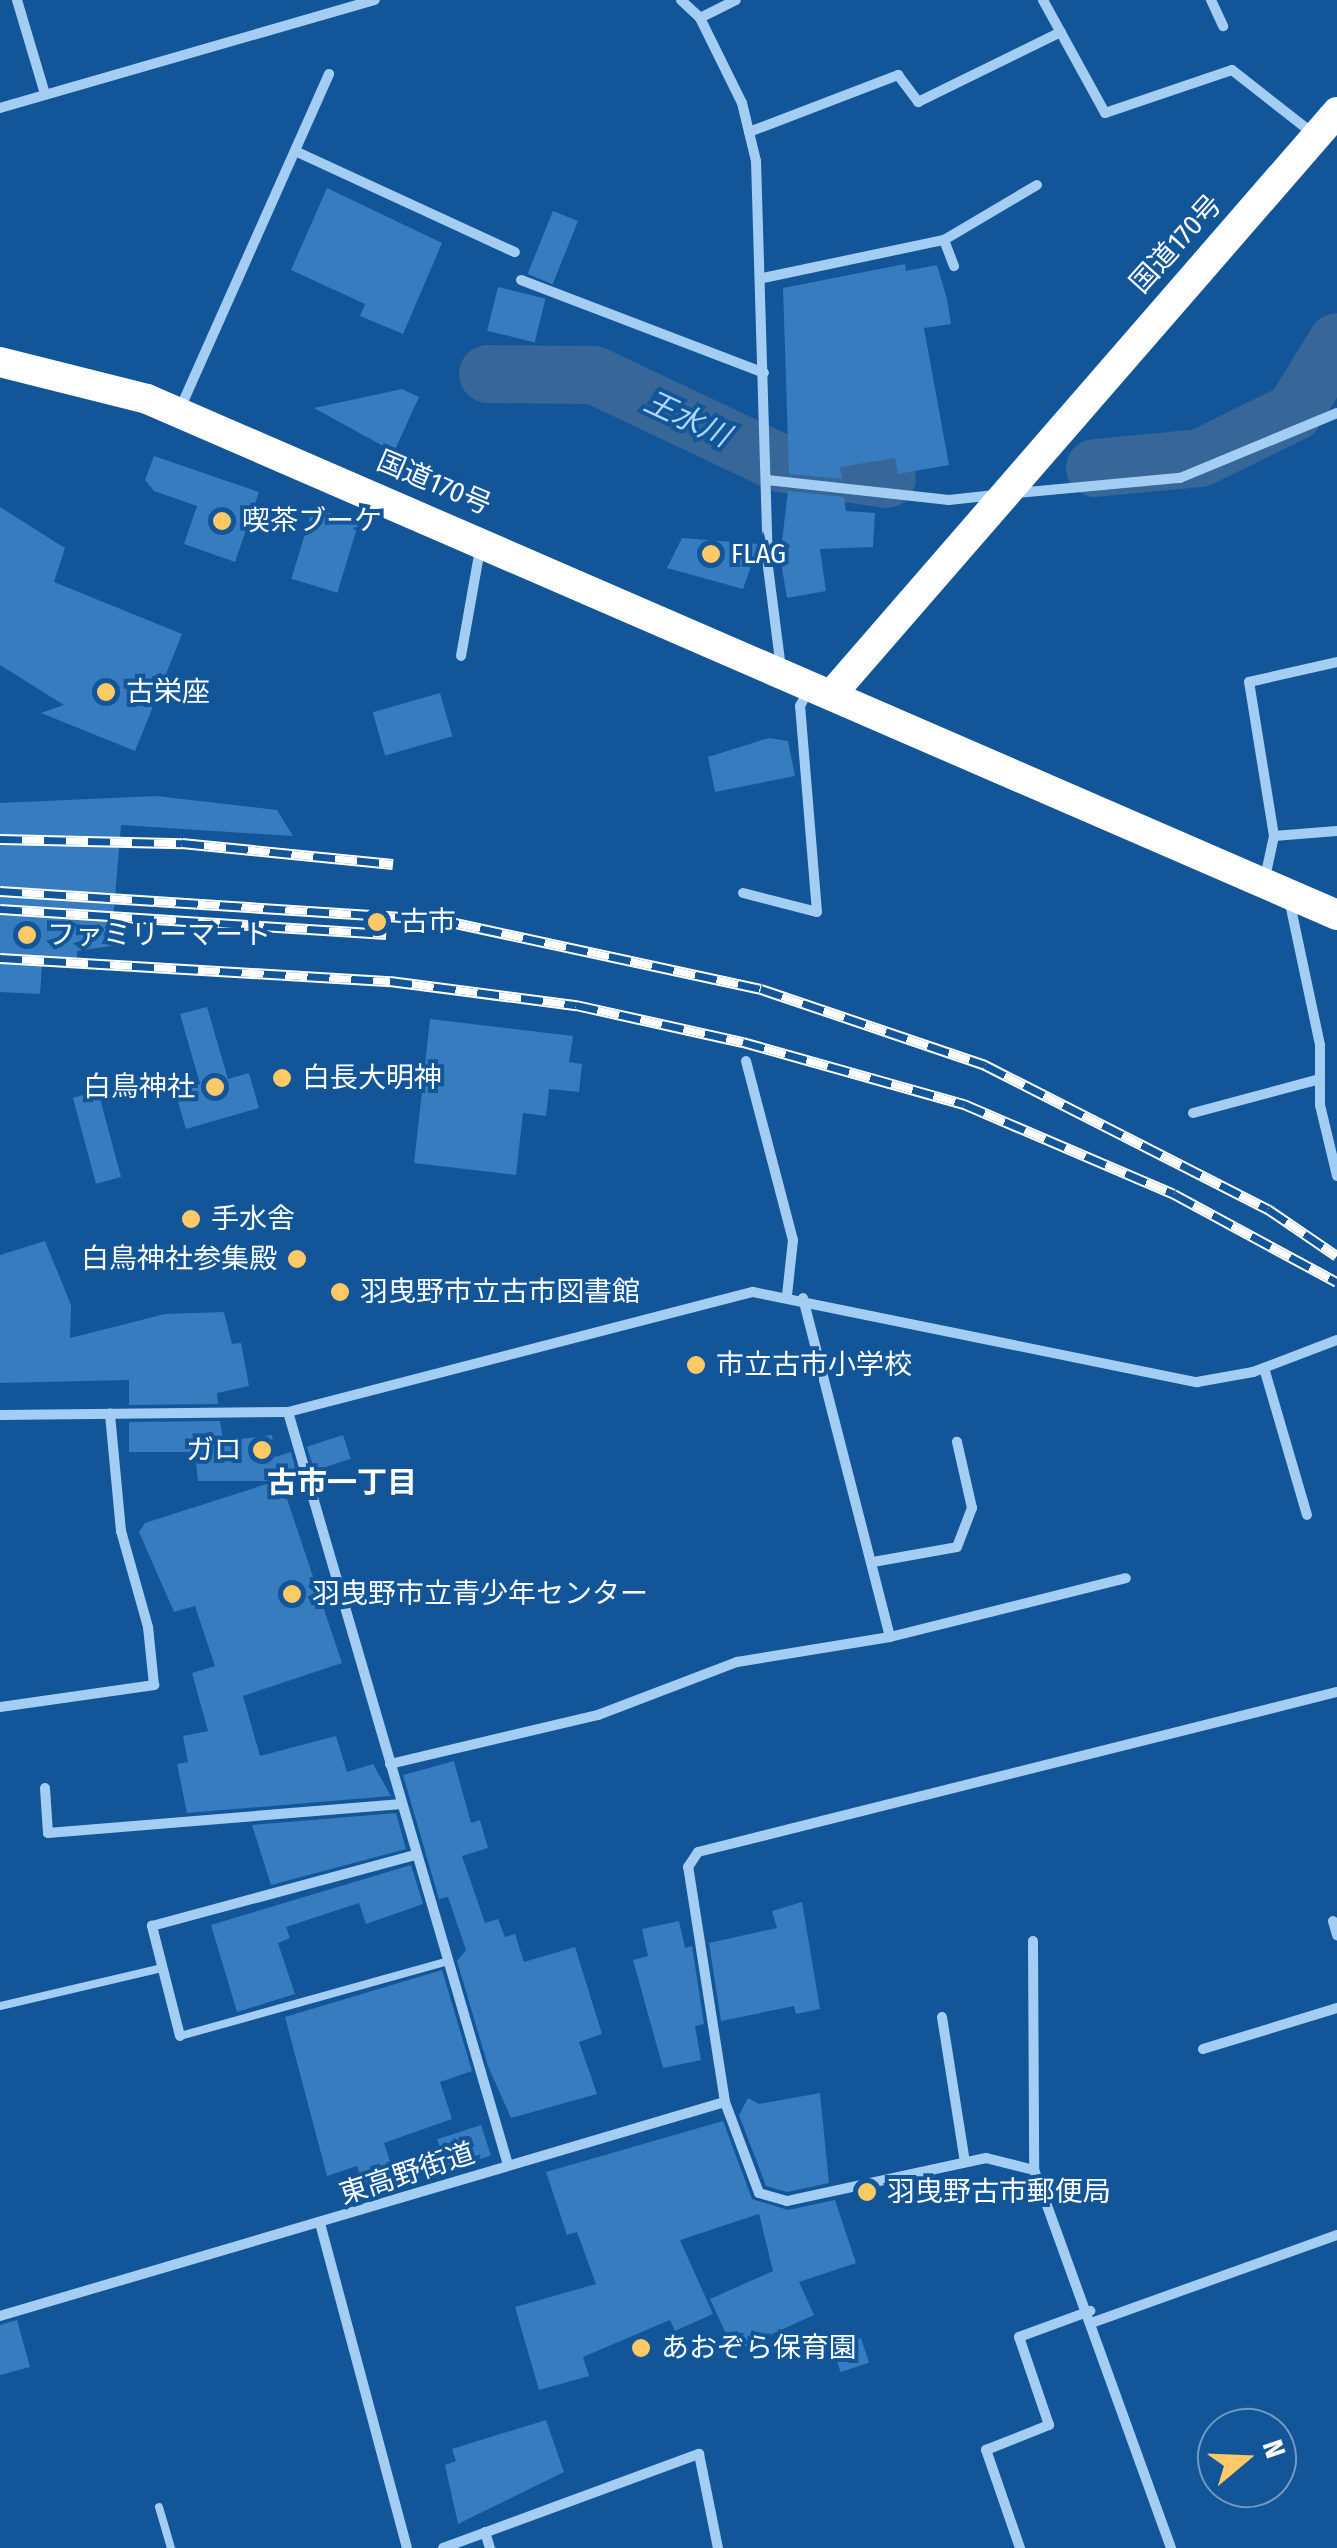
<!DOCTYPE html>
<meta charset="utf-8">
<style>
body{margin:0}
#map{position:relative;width:1337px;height:2548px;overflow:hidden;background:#125598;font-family:"Fira Sans Condensed","Noto Sans JP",sans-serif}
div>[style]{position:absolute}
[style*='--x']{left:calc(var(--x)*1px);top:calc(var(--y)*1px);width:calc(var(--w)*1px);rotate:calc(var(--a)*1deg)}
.river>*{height:58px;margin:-29px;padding:0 29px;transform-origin:29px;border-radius:29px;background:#366798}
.building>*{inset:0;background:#367cbf;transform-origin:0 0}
.lane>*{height:8px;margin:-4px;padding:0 4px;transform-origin:4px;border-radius:4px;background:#a4cdf3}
.street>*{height:10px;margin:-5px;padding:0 5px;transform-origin:5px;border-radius:5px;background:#a4cdf3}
.highway>*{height:30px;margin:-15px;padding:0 15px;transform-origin:15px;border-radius:15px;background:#fff}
.rail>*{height:11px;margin-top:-5.5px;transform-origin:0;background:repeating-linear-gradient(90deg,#125598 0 22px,#fff 0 44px);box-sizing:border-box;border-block:2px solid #fff}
.dots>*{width:28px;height:28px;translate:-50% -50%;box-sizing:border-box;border:5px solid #125598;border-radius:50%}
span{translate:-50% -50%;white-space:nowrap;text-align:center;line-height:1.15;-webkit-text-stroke:8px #125598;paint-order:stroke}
.street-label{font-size:28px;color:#fff}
.poi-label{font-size:28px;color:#fff}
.left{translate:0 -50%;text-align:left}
.right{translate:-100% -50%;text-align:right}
.water-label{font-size:30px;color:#b0d7fa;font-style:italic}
.neighbourhood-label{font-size:30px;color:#fff;font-weight:700}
.north{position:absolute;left:1197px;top:2408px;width:100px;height:100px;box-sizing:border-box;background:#125598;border:2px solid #7199c1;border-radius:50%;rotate:71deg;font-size:28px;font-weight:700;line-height:40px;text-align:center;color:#fff}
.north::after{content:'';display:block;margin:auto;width:35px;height:45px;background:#ffc966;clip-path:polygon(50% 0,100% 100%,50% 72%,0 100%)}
</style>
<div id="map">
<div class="river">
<div style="--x:488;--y:374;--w:106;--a:0.5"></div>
<div style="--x:594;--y:375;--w:206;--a:25.3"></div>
<div style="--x:780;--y:463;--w:108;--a:8.5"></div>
<div style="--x:1095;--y:468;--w:105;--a:-5.4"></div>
<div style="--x:1200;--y:458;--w:105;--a:-26.1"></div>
<div style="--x:1294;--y:412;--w:82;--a:-58.4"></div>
</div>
<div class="building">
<div style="clip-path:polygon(327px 188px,442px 243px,403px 334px,360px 316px,365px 304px,291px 270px)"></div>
<div style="left:553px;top:211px;width:27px;height:68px;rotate:22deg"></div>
<div style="clip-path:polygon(905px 264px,906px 271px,937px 265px,947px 299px,951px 324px,924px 328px,949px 465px,898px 474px,895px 458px,840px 467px,842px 479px,789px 474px,783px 288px)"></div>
<div style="left:498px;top:287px;width:49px;height:45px;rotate:14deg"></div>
<div style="clip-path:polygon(402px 389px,419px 397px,394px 452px,314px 408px)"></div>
<div style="clip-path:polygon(154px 456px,259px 492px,235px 562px,184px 544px,197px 506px,154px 491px,145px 480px)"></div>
<div style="clip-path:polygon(788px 491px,844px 497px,846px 511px,875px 513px,873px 547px,820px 549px,826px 591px,787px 598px,780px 557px)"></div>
<div style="clip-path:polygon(0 507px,65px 548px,54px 582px,182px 634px,135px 751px,41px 713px,64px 705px,0 665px)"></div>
<div style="left:313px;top:508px;width:48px;height:74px;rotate:17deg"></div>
<div style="clip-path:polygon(682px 538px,759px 544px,743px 589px,667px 568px)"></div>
<div style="left:440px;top:693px;width:45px;height:70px;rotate:74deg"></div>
<div style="clip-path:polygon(769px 738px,788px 741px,795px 776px,715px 792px,708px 757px)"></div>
<div style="clip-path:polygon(156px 796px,277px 810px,293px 836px,121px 825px,111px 946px,77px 951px,77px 967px,42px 966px,40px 994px,0 992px,0 803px)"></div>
<div style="clip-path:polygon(207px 1007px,228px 1079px,249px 1073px,259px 1108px,186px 1129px,175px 1092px,200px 1084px,180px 1014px)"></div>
<div style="clip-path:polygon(430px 1019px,573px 1036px,569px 1062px,582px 1064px,579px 1092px,549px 1089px,546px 1116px,523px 1113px,516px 1175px,414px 1163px)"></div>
<div style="left:98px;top:1091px;width:89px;height:26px;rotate:75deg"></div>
<div style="clip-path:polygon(45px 1241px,71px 1305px,70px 1338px,165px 1314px,224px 1312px,232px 1344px,241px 1343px,249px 1386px,217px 1393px,218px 1404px,129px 1405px,129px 1380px,0 1383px,0 1255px)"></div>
<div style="clip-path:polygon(220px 1421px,223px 1441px,272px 1435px,275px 1457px,291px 1452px,298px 1478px,281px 1481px,342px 1663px,243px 1696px,260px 1756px,336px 1736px,347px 1772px,373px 1764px,391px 1796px,187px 1813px,177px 1764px,188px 1762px,183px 1736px,208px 1731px,192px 1673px,215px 1666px,195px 1606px,174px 1612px,139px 1532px,145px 1523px,276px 1481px,198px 1481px,195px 1452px,129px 1452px,129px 1422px)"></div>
<div style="left:343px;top:1435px;width:25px;height:38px;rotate:72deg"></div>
<div style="clip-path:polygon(454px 1761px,471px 1823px,480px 1820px,488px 1848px,462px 1856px,485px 1923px,498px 1919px,505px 1937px,515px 1934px,524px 1962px,575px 1947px,602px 2034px,579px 2042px,597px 2094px,511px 2118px,488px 2066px,457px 1961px,466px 1950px,448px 1897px,439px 1899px,403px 1775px)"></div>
<div style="clip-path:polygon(396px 1813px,406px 1849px,271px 1885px,252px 1825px)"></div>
<div style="clip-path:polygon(411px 1865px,423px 1904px,366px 1924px,359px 1903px,286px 1927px,290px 1938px,278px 1943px,295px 1994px,237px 2012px,211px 1925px)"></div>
<div style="clip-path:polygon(802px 1902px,820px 2009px,796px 2014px,794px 2006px,721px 2021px,709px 1943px,777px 1928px,772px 1911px)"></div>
<div style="clip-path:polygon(679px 1921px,685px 1948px,692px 1946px,704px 2024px,695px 2026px,701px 2060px,663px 2068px,633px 1960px,648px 1956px,642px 1929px)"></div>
<div style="clip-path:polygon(442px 1970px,472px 2071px,440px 2082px,452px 2119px,384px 2143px,397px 2182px,366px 2193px,357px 2166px,327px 2176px,285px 2017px)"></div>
<div style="clip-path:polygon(820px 2093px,829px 2183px,787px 2192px,766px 2186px,739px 2115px,748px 2098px,759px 2104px)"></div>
<div style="clip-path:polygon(723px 2121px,752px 2199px,788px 2210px,835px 2200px,856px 2263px,799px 2282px,814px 2315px,734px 2351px,710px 2299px,773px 2271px,759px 2214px,680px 2240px,713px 2314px,675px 2331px,670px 2320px,583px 2357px,589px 2376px,539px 2390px,515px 2307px,596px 2284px,577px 2232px,567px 2235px,546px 2172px)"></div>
<div style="left:481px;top:2125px;width:32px;height:46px;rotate:72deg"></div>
<div style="clip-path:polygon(17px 2320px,30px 2367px,0 2375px,0 2325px)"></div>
<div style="left:861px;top:2338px;width:26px;height:30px;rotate:72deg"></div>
<div style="clip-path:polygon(546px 2420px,564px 2472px,458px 2524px,445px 2465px,456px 2461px,452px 2449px)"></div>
</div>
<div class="lane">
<div style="--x:0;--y:2006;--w:166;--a:-13.2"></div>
<div style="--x:180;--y:2036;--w:278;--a:-15.6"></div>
<div style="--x:159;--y:2507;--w:43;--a:73.7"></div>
</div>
<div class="street">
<div style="--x:17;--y:0;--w:98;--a:73.4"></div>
<div style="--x:681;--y:0;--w:26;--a:43"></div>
<div style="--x:700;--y:18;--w:95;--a:63.7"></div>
<div style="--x:742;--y:103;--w:60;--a:76.4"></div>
<div style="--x:756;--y:161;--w:406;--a:88.3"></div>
<div style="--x:768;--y:567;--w:102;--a:82.7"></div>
<div style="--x:1043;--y:0;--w:129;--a:61.2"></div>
<div style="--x:1105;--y:113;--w:134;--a:-18.7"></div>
<div style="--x:1232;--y:70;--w:105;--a:38.1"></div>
<div style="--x:1211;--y:0;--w:29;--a:65"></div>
<div style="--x:700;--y:18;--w:40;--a:-26.6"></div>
<div style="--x:0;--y:108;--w:390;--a:-16.1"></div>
<div style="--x:749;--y:132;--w:160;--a:-20.9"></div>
<div style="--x:898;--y:75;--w:34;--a:53"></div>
<div style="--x:918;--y:102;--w:159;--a:-26.1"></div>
<div style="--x:295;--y:151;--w:242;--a:24.7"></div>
<div style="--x:944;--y:240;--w:28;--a:69"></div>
<div style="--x:763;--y:278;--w:185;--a:-11.9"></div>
<div style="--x:944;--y:240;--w:108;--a:-30.6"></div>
<div style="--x:521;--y:280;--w:260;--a:20.9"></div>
<div style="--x:179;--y:411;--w:369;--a:-66"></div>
<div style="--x:767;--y:480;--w:183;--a:6.3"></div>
<div style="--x:949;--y:500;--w:46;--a:-6.2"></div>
<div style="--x:1017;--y:493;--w:164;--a:-5.3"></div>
<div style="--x:1180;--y:478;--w:170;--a:-22.5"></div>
<div style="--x:461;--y:656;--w:109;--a:-79.9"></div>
<div style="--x:1274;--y:836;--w:63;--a:-4.5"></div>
<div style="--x:1264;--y:882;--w:47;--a:-77.7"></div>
<div style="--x:1274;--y:836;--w:156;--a:-99.2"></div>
<div style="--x:1249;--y:682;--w:90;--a:-12.8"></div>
<div style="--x:743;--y:893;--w:76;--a:14.4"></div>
<div style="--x:817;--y:912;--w:207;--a:-94.7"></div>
<div style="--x:800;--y:706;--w:17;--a:-62"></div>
<div style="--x:1289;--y:899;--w:149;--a:78"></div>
<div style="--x:1320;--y:1045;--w:60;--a:90"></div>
<div style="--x:1320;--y:1105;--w:73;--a:76.5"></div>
<div style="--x:746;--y:1061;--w:185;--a:75.3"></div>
<div style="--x:793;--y:1240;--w:55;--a:96.2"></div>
<div style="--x:1193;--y:1113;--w:131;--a:-15"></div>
<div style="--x:1264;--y:1368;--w:153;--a:73.7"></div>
<div style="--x:288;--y:1412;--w:784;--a:73.71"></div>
<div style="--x:0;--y:1415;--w:288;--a:-0.6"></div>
<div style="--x:288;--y:1412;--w:480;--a:-14.5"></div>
<div style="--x:753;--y:1292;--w:453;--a:11.5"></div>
<div style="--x:1197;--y:1382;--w:57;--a:-10.1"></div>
<div style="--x:1253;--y:1372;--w:90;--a:-20.9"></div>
<div style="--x:873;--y:1562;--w:85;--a:-10.1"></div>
<div style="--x:957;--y:1547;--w:42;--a:-69"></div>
<div style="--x:972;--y:1508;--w:68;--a:-102.8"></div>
<div style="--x:890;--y:1637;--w:243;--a:-14"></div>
<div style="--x:0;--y:1707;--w:156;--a:-8.1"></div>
<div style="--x:154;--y:1685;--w:58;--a:-95.9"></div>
<div style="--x:148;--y:1627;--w:100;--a:-105.7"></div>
<div style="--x:121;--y:1531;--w:118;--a:-95.4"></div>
<div style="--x:390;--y:1764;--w:214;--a:-13.3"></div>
<div style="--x:598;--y:1715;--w:149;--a:-20.9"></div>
<div style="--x:737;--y:1662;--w:155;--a:-9.3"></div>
<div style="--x:890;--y:1637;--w:350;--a:-104.4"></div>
<div style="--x:45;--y:1788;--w:45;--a:86.2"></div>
<div style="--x:48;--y:1833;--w:355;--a:-4.7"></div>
<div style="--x:1333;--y:1921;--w:15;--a:74"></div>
<div style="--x:1033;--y:1941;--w:229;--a:89.7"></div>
<div style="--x:942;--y:2017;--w:147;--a:81"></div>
<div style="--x:180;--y:2036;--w:114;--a:-104.3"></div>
<div style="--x:152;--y:1926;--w:273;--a:-15.1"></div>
<div style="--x:1203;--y:2049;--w:140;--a:-17"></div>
<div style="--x:321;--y:2227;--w:332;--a:75"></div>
<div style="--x:0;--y:2316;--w:756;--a:-16.45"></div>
<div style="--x:1094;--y:2322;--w:258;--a:-19.7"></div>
<div style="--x:485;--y:2532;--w:17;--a:73"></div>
<div style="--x:443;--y:2548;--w:273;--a:-20.2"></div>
<div style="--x:699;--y:2454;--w:96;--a:78.6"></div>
<div style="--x:1020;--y:2548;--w:104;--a:-109.1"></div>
<div style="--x:986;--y:2450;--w:68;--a:-21.6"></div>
<div style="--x:1049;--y:2425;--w:93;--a:-108.8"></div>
<div style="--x:1019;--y:2337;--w:76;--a:-20.1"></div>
<div style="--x:1171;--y:2548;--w:402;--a:-109.9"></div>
<div style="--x:1034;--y:2170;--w:49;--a:-166"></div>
<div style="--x:986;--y:2158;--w:204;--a:167.8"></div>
<div style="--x:787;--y:2201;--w:29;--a:-164"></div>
<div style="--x:759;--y:2193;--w:97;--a:-110.5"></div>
<div style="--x:725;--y:2102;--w:238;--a:-98.9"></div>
<div style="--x:688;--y:1867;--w:18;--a:-56"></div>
<div style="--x:698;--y:1852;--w:659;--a:-14.06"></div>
</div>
<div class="highway">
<div style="--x:0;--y:362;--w:152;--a:14.1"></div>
<div style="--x:147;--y:399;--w:1297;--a:23.44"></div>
<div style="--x:831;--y:695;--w:772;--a:-49.04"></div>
</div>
<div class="rail">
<div style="--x:0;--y:839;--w:182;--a:1.3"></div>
<div style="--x:182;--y:843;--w:212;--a:5.7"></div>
<div style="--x:0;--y:891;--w:438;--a:3.7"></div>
<div style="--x:437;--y:919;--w:331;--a:12.2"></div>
<div style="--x:761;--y:989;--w:237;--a:18.7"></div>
<div style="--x:985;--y:1065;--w:318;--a:27"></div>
<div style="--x:1268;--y:1209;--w:83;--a:34.3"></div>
<div style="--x:0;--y:909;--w:387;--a:3.7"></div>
<div style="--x:0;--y:958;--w:391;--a:3.4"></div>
<div style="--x:390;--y:981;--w:188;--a:7.4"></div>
<div style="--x:576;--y:1005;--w:171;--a:12.5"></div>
<div style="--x:743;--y:1042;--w:230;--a:15.7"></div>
<div style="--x:964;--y:1104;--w:228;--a:23.2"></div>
<div style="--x:1174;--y:1194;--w:185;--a:28.4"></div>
</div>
<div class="dots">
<div style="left:222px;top:521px;background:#ffc966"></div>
<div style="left:711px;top:554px;background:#ffc966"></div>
<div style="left:106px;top:692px;background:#ffc966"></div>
<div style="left:377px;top:922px;background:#ffc966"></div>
<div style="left:27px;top:935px;background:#ffc966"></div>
<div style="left:282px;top:1078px;background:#ffc966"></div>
<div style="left:215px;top:1087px;background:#ffc966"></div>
<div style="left:191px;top:1219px;background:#ffc966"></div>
<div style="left:297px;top:1259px;background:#ffc966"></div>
<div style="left:340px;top:1292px;background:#ffc966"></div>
<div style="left:696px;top:1365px;background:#ffc966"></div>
<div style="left:262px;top:1450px;background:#ffc966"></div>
<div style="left:292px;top:1594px;background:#ffc966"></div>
<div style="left:867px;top:2192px;background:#ffc966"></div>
<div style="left:641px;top:2348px;background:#ffc966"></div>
</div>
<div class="street-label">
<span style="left:1176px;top:244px;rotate:-48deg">国道170号</span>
<span style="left:434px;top:483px;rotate:23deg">国道170号</span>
<span style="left:407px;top:2174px;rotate:-18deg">東高野街道</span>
</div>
<div class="poi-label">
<span class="left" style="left:242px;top:521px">喫茶ブーケ</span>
<span class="left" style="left:731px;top:554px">FLAG</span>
<span class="left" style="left:126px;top:692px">古栄座</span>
<span class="left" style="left:400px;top:922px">古市</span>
<span class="left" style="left:47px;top:935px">ファミリーマート</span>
<span class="left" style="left:302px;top:1078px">白長大明神</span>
<span class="right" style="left:195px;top:1087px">白鳥神社</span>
<span class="left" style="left:211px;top:1219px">手水舎</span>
<span class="right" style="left:277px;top:1259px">白鳥神社参集殿</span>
<span class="left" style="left:360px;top:1292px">羽曳野市立古市図書館</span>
<span class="left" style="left:716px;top:1365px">市立古市小学校</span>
<span class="right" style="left:242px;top:1450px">ガロ</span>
<span class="left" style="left:312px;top:1594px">羽曳野市立青少年センター</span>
<span class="left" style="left:887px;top:2192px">羽曳野古市郵便局</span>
<span class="left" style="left:661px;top:2348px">あおぞら保育園</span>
</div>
<div class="water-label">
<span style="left:687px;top:419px;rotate:25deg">王水川</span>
</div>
<div class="neighbourhood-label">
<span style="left:342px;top:1483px">古市一丁目</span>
</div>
<div class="north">N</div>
</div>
